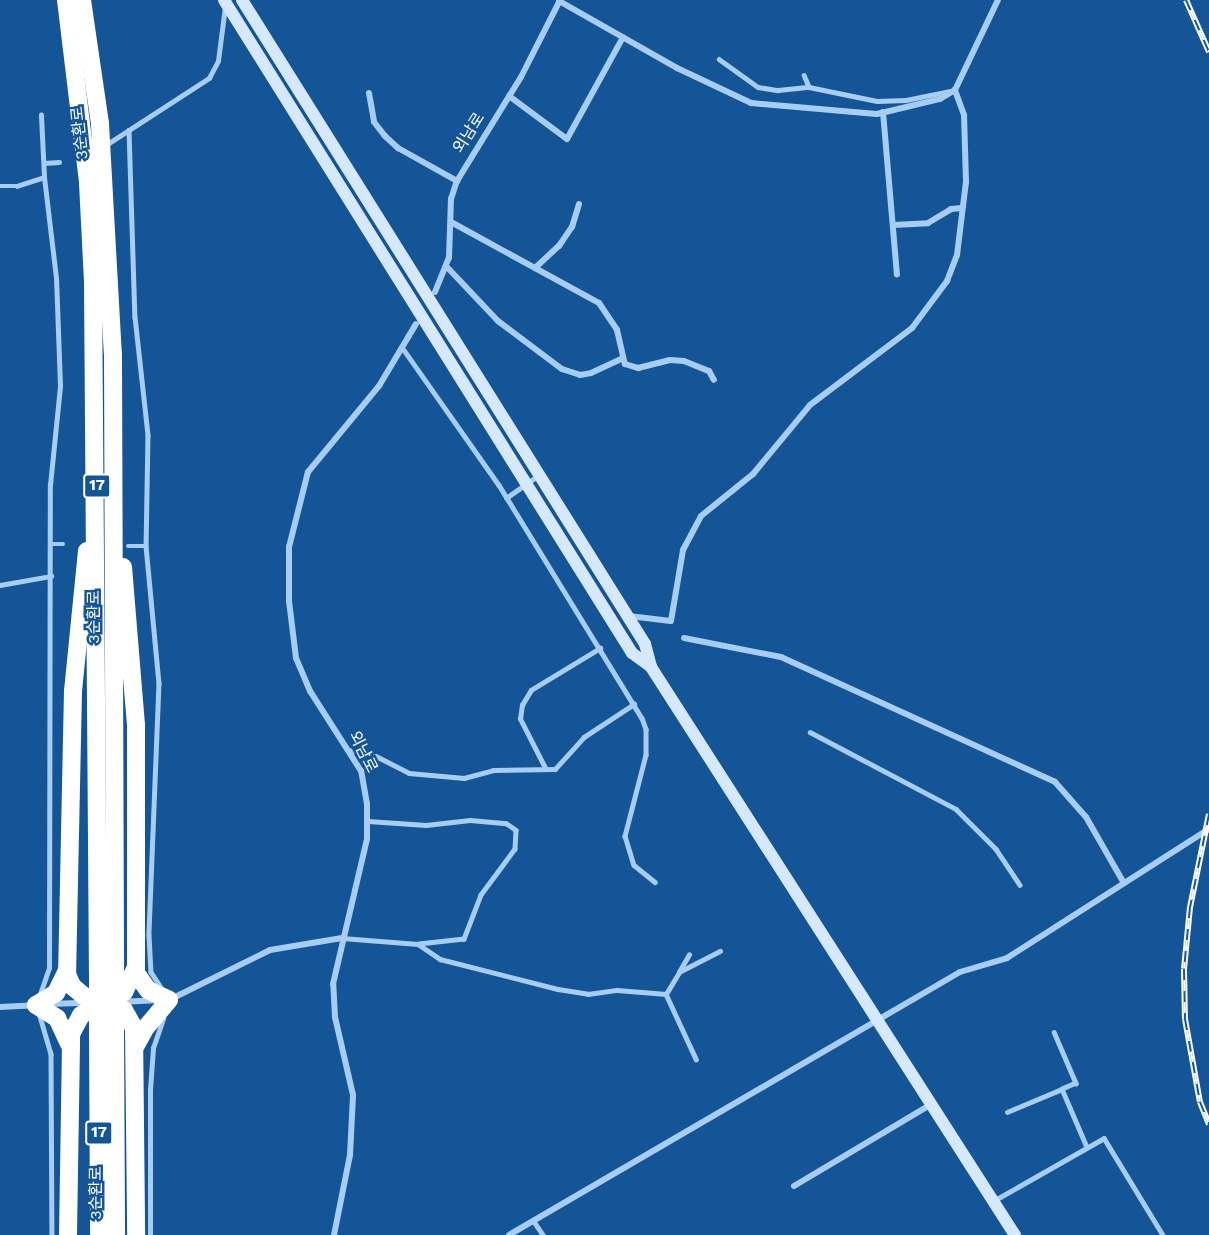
<!DOCTYPE html>
<meta charset="utf-8">
<style>
body{margin:0}
#map{position:relative;width:1209px;height:1235px;overflow:hidden;background:#145598;font-family:"Work Sans","Noto Sans KR",sans-serif}
div>[style]{position:absolute}
[style*='--x']{left:calc(var(--x)*1px);top:calc(var(--y)*1px);width:calc(var(--w)*1px);rotate:calc(var(--a)*1deg)}
.lane>*{height:4.5px;margin:-2.25px;padding:0 2.25px;transform-origin:2.25px;border-radius:2.25px;background:#a7cdf3}
.street>*{height:6px;margin:-3px;padding:0 3px;transform-origin:3px;border-radius:3px;background:#a7cdf3}
.secondary>*{height:12px;margin:-6px;padding:0 6px;transform-origin:6px;border-radius:6px;background:#d6e9fc}
.highway>*{height:18px;margin:-9px;padding:0 9px;transform-origin:9px;border-radius:9px;background:#fff}
.rail>*{height:6px;margin-top:-3px;transform-origin:0;background:repeating-linear-gradient(90deg,#145598 0 11px,#fff 0 22px);box-sizing:border-box;border-block:2px solid #fff}
.highway-bridge>*{height:18px;margin:-9px;padding:0 9px;transform-origin:9px;border-radius:9px;background:#fff}
span{translate:-50% -50%;white-space:nowrap;text-align:center;line-height:1.15;-webkit-text-stroke:5px #145598;paint-order:stroke}
.shield-label span{padding:2px 4px;background:#145598;border:2px solid;border-radius:4px;-webkit-text-stroke-width:0}
.shield-label{font-size:15px;color:#fff;font-weight:700}
.street-label{font-size:16px;color:#fff}
</style>
<div id="map">
<div class="lane">
<div style="--x:719;--y:59;--w:48;--a:35.7"></div>
<div style="--x:758;--y:87;--w:20;--a:9"></div>
<div style="--x:778;--y:90;--w:31;--a:-6"></div>
<div style="--x:809;--y:87;--w:69;--a:11.6"></div>
<div style="--x:877;--y:101;--w:29;--a:-2"></div>
<div style="--x:906;--y:100;--w:45;--a:-11.6"></div>
<div style="--x:804;--y:75;--w:13;--a:67"></div>
<div style="--x:129;--y:130;--w:187;--a:88.2"></div>
<div style="--x:135;--y:317;--w:119;--a:83.7"></div>
<div style="--x:148;--y:435;--w:111;--a:91"></div>
<div style="--x:146;--y:546;--w:138;--a:84.6"></div>
<div style="--x:159;--y:683;--w:252;--a:92.3"></div>
<div style="--x:149;--y:935;--w:37;--a:87"></div>
<div style="--x:151;--y:972;--w:20;--a:57"></div>
<div style="--x:106;--y:145;--w:123;--a:-33"></div>
<div style="--x:209;--y:78;--w:19;--a:-62"></div>
<div style="--x:218;--y:61;--w:55;--a:-82.7"></div>
<div style="--x:44;--y:163;--w:15;--a:-4"></div>
<div style="--x:0;--y:186;--w:17;--a:0"></div>
<div style="--x:17;--y:186;--w:28;--a:-18"></div>
<div style="--x:404;--y:350;--w:165;--a:54.9"></div>
<div style="--x:499;--y:485;--w:273;--a:58.5"></div>
<div style="--x:642;--y:718;--w:12;--a:70"></div>
<div style="--x:646;--y:729;--w:26;--a:90"></div>
<div style="--x:646;--y:755;--w:84;--a:104.5"></div>
<div style="--x:625;--y:836;--w:30;--a:73"></div>
<div style="--x:634;--y:865;--w:27;--a:39"></div>
<div style="--x:506;--y:498;--w:38;--a:-35"></div>
<div style="--x:50;--y:544;--w:13;--a:0"></div>
<div style="--x:128;--y:546;--w:18;--a:0"></div>
<div style="--x:0;--y:585;--w:52;--a:-10"></div>
<div style="--x:810;--y:732;--w:165;--a:27.8"></div>
<div style="--x:956;--y:809;--w:57;--a:45"></div>
<div style="--x:996;--y:849;--w:43;--a:56.3"></div>
<div style="--x:349;--y:750;--w:28;--a:13"></div>
<div style="--x:376;--y:756;--w:37;--a:27"></div>
<div style="--x:409;--y:773;--w:55;--a:5.2"></div>
<div style="--x:464;--y:778;--w:30;--a:-15"></div>
<div style="--x:493;--y:770;--w:62;--a:-0.9"></div>
<div style="--x:555;--y:769;--w:43;--a:-47.8"></div>
<div style="--x:584;--y:737;--w:60;--a:-33.4"></div>
<div style="--x:545;--y:768;--w:55;--a:-117"></div>
<div style="--x:520;--y:719;--w:14;--a:-82"></div>
<div style="--x:522;--y:705;--w:17;--a:-59"></div>
<div style="--x:531;--y:690;--w:81;--a:-31.3"></div>
<div style="--x:368;--y:821;--w:58;--a:3.9"></div>
<div style="--x:426;--y:825;--w:44;--a:-6.5"></div>
<div style="--x:470;--y:820;--w:36;--a:5"></div>
<div style="--x:506;--y:823;--w:12;--a:35"></div>
<div style="--x:516;--y:830;--w:19;--a:93"></div>
<div style="--x:515;--y:849;--w:57;--a:126.5"></div>
<div style="--x:481;--y:895;--w:47;--a:111.1"></div>
<div style="--x:464;--y:939;--w:45;--a:173.7"></div>
<div style="--x:342;--y:938;--w:76;--a:4.5"></div>
<div style="--x:418;--y:944;--w:27;--a:34"></div>
<div style="--x:440;--y:959;--w:122;--a:14.3"></div>
<div style="--x:558;--y:989;--w:30;--a:9"></div>
<div style="--x:588;--y:994;--w:29;--a:-8"></div>
<div style="--x:617;--y:990;--w:49;--a:4.7"></div>
<div style="--x:666;--y:994;--w:72;--a:65.2"></div>
<div style="--x:679;--y:972;--w:20;--a:-60"></div>
<div style="--x:666;--y:994;--w:26;--a:-59"></div>
<div style="--x:679;--y:972;--w:46;--a:-27.1"></div>
<div style="--x:39;--y:997;--w:31;--a:-71"></div>
<div style="--x:49;--y:968;--w:483;--a:-89.9"></div>
<div style="--x:50;--y:485;--w:100;--a:-84.2"></div>
<div style="--x:60;--y:386;--w:108;--a:-92.1"></div>
<div style="--x:56;--y:278;--w:102;--a:-96.8"></div>
<div style="--x:44;--y:177;--w:62;--a:-92.8"></div>
<div style="--x:39;--y:1013;--w:43;--a:73.7"></div>
<div style="--x:51;--y:1054;--w:181;--a:89.7"></div>
<div style="--x:1054;--y:1032;--w:56;--a:66.7"></div>
<div style="--x:1076;--y:1083;--w:15;--a:157"></div>
<div style="--x:1007;--y:1112;--w:60;--a:-22.7"></div>
<div style="--x:1062;--y:1089;--w:63;--a:66.7"></div>
<div style="--x:995;--y:1200;--w:125;--a:-29.6"></div>
<div style="--x:1104;--y:1138;--w:114;--a:58.7"></div>
<div style="--x:533;--y:1220;--w:18;--a:56"></div>
<div style="--x:150;--y:1235;--w:145;--a:-90"></div>
<div style="--x:150;--y:1090;--w:42;--a:-85.9"></div>
<div style="--x:153;--y:1048;--w:31;--a:-71"></div>
</div>
<div class="street">
<div style="--x:559;--y:1;--w:136;--a:29.6"></div>
<div style="--x:677;--y:68;--w:82;--a:25.3"></div>
<div style="--x:751;--y:103;--w:126;--a:5"></div>
<div style="--x:877;--y:114;--w:65;--a:-13.4"></div>
<div style="--x:940;--y:99;--w:17;--a:-31"></div>
<div style="--x:369;--y:93;--w:29;--a:80"></div>
<div style="--x:374;--y:122;--w:18;--a:52"></div>
<div style="--x:385;--y:136;--w:18;--a:43"></div>
<div style="--x:398;--y:148;--w:68;--a:29.2"></div>
<div style="--x:509;--y:96;--w:72;--a:36.6"></div>
<div style="--x:567;--y:139;--w:116;--a:-61.2"></div>
<div style="--x:883;--y:112;--w:163;--a:85.1"></div>
<div style="--x:451;--y:222;--w:169;--a:28.7"></div>
<div style="--x:599;--y:303;--w:32;--a:56"></div>
<div style="--x:617;--y:330;--w:35;--a:77"></div>
<div style="--x:625;--y:364;--w:14;--a:17"></div>
<div style="--x:638;--y:368;--w:33;--a:-14"></div>
<div style="--x:670;--y:360;--w:14;--a:4"></div>
<div style="--x:684;--y:361;--w:27;--a:22"></div>
<div style="--x:709;--y:371;--w:10;--a:61"></div>
<div style="--x:893;--y:225;--w:35;--a:-3"></div>
<div style="--x:928;--y:223;--w:27;--a:-31"></div>
<div style="--x:951;--y:209;--w:11;--a:-5"></div>
<div style="--x:446;--y:266;--w:76;--a:46.6"></div>
<div style="--x:498;--y:321;--w:80;--a:36.9"></div>
<div style="--x:562;--y:369;--w:19;--a:18"></div>
<div style="--x:580;--y:375;--w:11;--a:-10"></div>
<div style="--x:591;--y:373;--w:35;--a:-25"></div>
<div style="--x:535;--y:268;--w:33;--a:-43"></div>
<div style="--x:559;--y:246;--w:23;--a:-56"></div>
<div style="--x:572;--y:227;--w:24;--a:-73"></div>
<div style="--x:435;--y:292;--w:37;--a:-68"></div>
<div style="--x:449;--y:258;--w:59;--a:-88.1"></div>
<div style="--x:451;--y:199;--w:19;--a:-72"></div>
<div style="--x:457;--y:181;--w:122;--a:-58.4"></div>
<div style="--x:521;--y:77;--w:86;--a:-63.1"></div>
<div style="--x:629;--y:616;--w:42;--a:6.8"></div>
<div style="--x:671;--y:621;--w:72;--a:-80.4"></div>
<div style="--x:683;--y:550;--w:38;--a:-62"></div>
<div style="--x:701;--y:516;--w:67;--a:-38.9"></div>
<div style="--x:753;--y:474;--w:89;--a:-50.4"></div>
<div style="--x:810;--y:405;--w:128;--a:-37"></div>
<div style="--x:912;--y:328;--w:59;--a:-53.3"></div>
<div style="--x:947;--y:281;--w:28;--a:-69"></div>
<div style="--x:957;--y:255;--w:74;--a:-83"></div>
<div style="--x:966;--y:182;--w:67;--a:-91.7"></div>
<div style="--x:964;--y:115;--w:27;--a:-110"></div>
<div style="--x:955;--y:90;--w:100;--a:-64.5"></div>
<div style="--x:684;--y:638;--w:99;--a:11.1"></div>
<div style="--x:781;--y:657;--w:301;--a:24.5"></div>
<div style="--x:1055;--y:782;--w:47;--a:48.5"></div>
<div style="--x:1086;--y:817;--w:76;--a:60.1"></div>
<div style="--x:171;--y:999;--w:110;--a:-26.3"></div>
<div style="--x:270;--y:950;--w:73;--a:-9.5"></div>
<div style="--x:120;--y:1002;--w:35;--a:-3"></div>
<div style="--x:48;--y:1004;--w:38;--a:-2"></div>
<div style="--x:0;--y:1007;--w:35;--a:-3"></div>
<div style="--x:794;--y:1186;--w:158;--a:-30.8"></div>
<div style="--x:334;--y:1235;--w:82;--a:-78.7"></div>
<div style="--x:350;--y:1155;--w:60;--a:-87.1"></div>
<div style="--x:353;--y:1095;--w:80;--a:-103"></div>
<div style="--x:335;--y:1017;--w:33;--a:-93"></div>
<div style="--x:333;--y:984;--w:149;--a:-76.8"></div>
<div style="--x:367;--y:839;--w:35;--a:-90"></div>
<div style="--x:367;--y:804;--w:34;--a:-100"></div>
<div style="--x:361;--y:771;--w:95;--a:-122.5"></div>
<div style="--x:310;--y:691;--w:36;--a:-113"></div>
<div style="--x:296;--y:658;--w:57;--a:-97"></div>
<div style="--x:289;--y:601;--w:54;--a:-90"></div>
<div style="--x:289;--y:547;--w:77;--a:-75.8"></div>
<div style="--x:308;--y:472;--w:112;--a:-50.5"></div>
<div style="--x:379;--y:386;--w:72;--a:-59.2"></div>
<div style="--x:509;--y:1235;--w:522;--a:-30.25"></div>
<div style="--x:960;--y:972;--w:49;--a:-16.6"></div>
<div style="--x:1007;--y:958;--w:240;--a:-32.6"></div>
</div>
<div class="secondary">
<div style="--x:224;--y:0;--w:770;--a:58"></div>
<div style="--x:632;--y:653;--w:24;--a:36"></div>
<div style="--x:242;--y:0;--w:760;--a:57.96"></div>
<div style="--x:645;--y:644;--w:24;--a:75"></div>
<div style="--x:651;--y:667;--w:675;--a:57.35"></div>
</div>
<div class="highway">
<div style="--x:66;--y:0;--w:184;--a:83.1"></div>
<div style="--x:88;--y:183;--w:99;--a:87.1"></div>
<div style="--x:93;--y:282;--w:691;--a:89.59"></div>
<div style="--x:82;--y:0;--w:125;--a:81.7"></div>
<div style="--x:100;--y:124;--w:230;--a:86.8"></div>
<div style="--x:113;--y:354;--w:618;--a:89.81"></div>
<div style="--x:87;--y:551;--w:141;--a:95.7"></div>
<div style="--x:73;--y:691;--w:283;--a:91.2"></div>
<div style="--x:67;--y:974;--w:13;--a:67"></div>
<div style="--x:72;--y:986;--w:16;--a:40"></div>
<div style="--x:84;--y:996;--w:42;--a:19.3"></div>
<div style="--x:124;--y:1010;--w:21;--a:61"></div>
<div style="--x:134;--y:1028;--w:207;--a:89.4"></div>
<div style="--x:123;--y:567;--w:159;--a:85.3"></div>
<div style="--x:136;--y:725;--w:248;--a:90"></div>
<div style="--x:136;--y:973;--w:21;--a:55"></div>
<div style="--x:148;--y:990;--w:23;--a:25"></div>
<div style="--x:169;--y:1000;--w:35;--a:130"></div>
<div style="--x:146;--y:1027;--w:21;--a:119"></div>
<div style="--x:36;--y:1005;--w:25;--a:32"></div>
<div style="--x:57;--y:1018;--w:29;--a:65"></div>
<div style="--x:36;--y:1005;--w:23;--a:-31"></div>
<div style="--x:56;--y:993;--w:25;--a:-64"></div>
<div style="--x:98;--y:1031;--w:204;--a:89.7"></div>
<div style="--x:115;--y:1031;--w:204;--a:89.7"></div>
<div style="--x:68;--y:1235;--w:201;--a:-89.1"></div>
<div style="--x:71;--y:1034;--w:21;--a:-62"></div>
<div style="--x:81;--y:1015;--w:49;--a:-28.1"></div>
<div style="--x:124;--y:992;--w:25;--a:-64"></div>
</div>
<div class="rail">
<div style="--x:1186;--y:0;--w:57;--a:66.1"></div>
<div style="--x:1209;--y:814;--w:95;--a:101.5"></div>
<div style="--x:1190;--y:907;--w:62;--a:95.5"></div>
<div style="--x:1184;--y:969;--w:50;--a:88.9"></div>
<div style="--x:1185;--y:1019;--w:84;--a:79.8"></div>
<div style="--x:1200;--y:1102;--w:24;--a:68"></div>
</div>
<div class="highway-bridge">
<div style="--x:115;--y:972;--w:59;--a:90"></div>
<div style="--x:98;--y:973;--w:58;--a:90"></div>
</div>
<div class="shield-label">
<span style="left:97px;top:486px">17</span>
<span style="left:99px;top:1133px">17</span>
</div>
<div class="street-label">
<span style="left:80px;top:133px;rotate:-96deg">3순환로</span>
<span style="left:469px;top:133px;rotate:-58deg">외남로</span>
<span style="left:94px;top:617px;rotate:-90deg">3순환로</span>
<span style="left:363px;top:752px;rotate:63deg">외남로</span>
<span style="left:96px;top:1193px;rotate:-90deg">3순환로</span>
</div>
</div>
